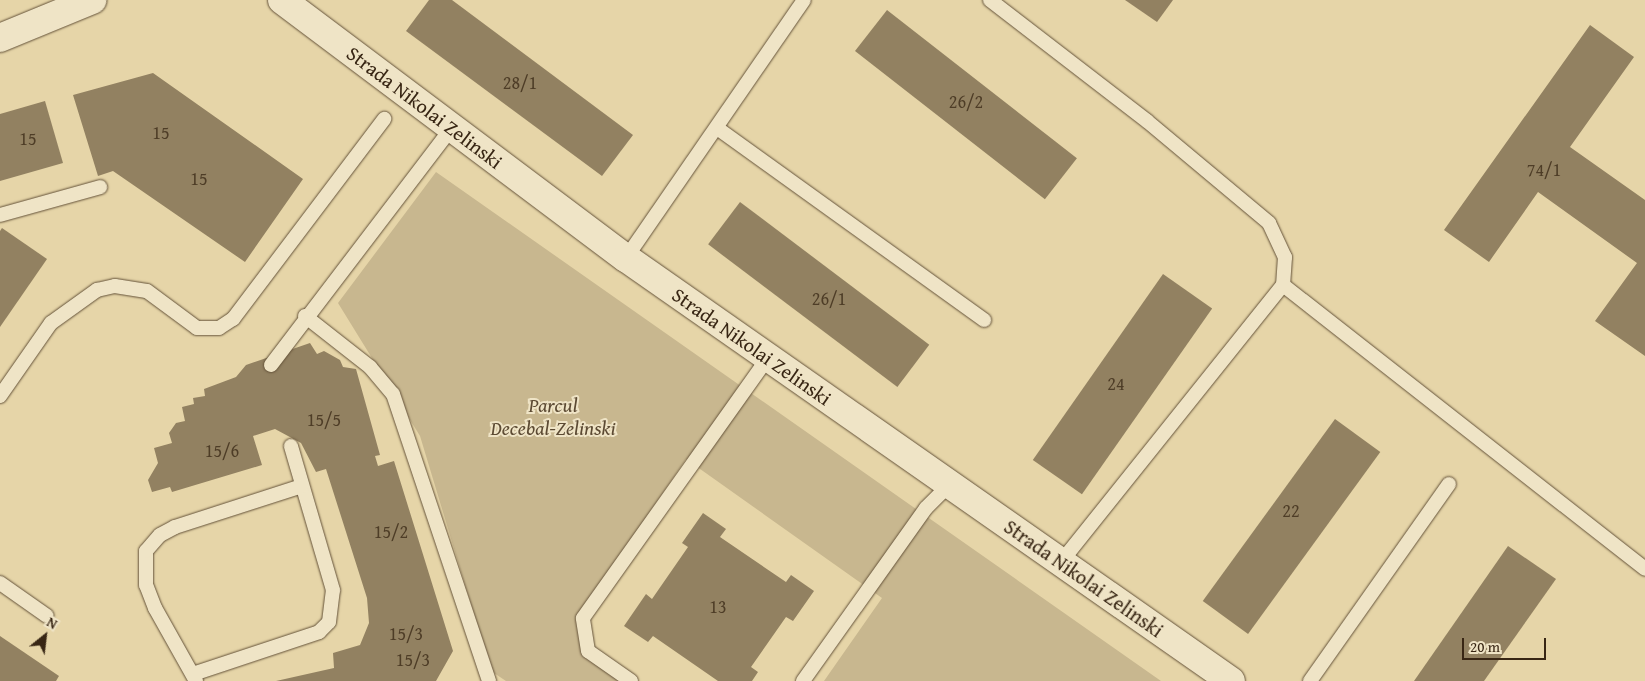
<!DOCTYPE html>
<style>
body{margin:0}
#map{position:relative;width:1645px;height:681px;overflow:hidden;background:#e6d5a8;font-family:"Gentium Book Plus",serif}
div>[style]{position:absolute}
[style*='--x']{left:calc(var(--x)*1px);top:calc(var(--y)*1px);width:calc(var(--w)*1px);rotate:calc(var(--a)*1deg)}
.green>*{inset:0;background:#c8b78f}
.building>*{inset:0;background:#928161;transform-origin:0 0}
.roads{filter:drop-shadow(0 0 1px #645239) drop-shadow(0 0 1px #645239)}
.service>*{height:14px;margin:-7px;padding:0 7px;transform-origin:7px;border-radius:7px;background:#efe4c6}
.minor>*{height:28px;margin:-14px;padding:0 14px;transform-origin:14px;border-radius:14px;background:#efe4c6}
.tertiary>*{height:28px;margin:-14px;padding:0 14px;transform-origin:14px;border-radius:14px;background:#efe4c6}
span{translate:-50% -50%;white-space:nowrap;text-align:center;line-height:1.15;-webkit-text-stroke:4px #efe4c6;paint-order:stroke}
.number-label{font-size:18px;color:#4e3d27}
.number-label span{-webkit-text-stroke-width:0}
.street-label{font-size:20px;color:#382614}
.park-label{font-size:20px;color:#5c4a33;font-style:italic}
.north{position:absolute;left:20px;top:611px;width:50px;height:50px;-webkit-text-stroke:4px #efe4c6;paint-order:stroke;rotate:29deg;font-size:14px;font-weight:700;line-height:20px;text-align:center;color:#382614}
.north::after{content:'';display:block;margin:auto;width:18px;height:22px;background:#382614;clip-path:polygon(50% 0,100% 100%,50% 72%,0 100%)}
.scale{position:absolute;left:1462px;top:638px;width:84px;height:22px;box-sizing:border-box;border:2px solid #382614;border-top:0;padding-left:6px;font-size:15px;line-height:18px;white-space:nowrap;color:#382614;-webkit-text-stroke:4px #efe4c6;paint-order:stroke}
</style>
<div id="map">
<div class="green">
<div style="clip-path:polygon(436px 172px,1161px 681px,824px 681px,882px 598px,686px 459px,578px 617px,584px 648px,627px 681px,506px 681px,491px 671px,420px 436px,338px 303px)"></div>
</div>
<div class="building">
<div style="clip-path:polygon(429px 0,452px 0,633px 135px,602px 176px,406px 31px)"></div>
<div style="clip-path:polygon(1125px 0,1173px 0,1157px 22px)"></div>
<div style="left:887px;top:10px;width:241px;height:52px;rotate:38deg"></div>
<div style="clip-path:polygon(1590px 25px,1634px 57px,1570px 147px,1645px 200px,1645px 356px,1595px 321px,1637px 263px,1538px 192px,1489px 262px,1444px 230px)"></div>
<div style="clip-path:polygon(153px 73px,303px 179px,245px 262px,113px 171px,98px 176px,73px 95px)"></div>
<div style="clip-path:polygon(45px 101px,63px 163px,0 181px,0 114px)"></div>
<div style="left:740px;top:202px;width:237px;height:53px;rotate:37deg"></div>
<div style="clip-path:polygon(2px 228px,47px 259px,0 327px,0 231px)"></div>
<div style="left:1163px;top:274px;width:60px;height:227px;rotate:35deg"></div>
<div style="clip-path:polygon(310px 343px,317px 354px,324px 351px,340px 360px,343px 367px,356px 369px,380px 455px,375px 456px,378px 466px,394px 461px,453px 651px,436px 681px,276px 681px,334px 668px,333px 653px,360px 645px,369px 623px,367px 598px,326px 469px,316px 472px,301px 443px,275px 429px,253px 436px,262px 465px,172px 492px,170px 487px,152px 492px,148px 480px,158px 463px,154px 448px,172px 443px,169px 433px,176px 423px,185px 421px,182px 407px,194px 404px,193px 398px,205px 396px,204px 389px,236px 377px,246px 365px)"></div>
<div style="left:1335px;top:419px;width:56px;height:225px;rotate:36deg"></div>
<div style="clip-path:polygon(703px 513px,726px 529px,720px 537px,786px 582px,791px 575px,814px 591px,793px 621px,786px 617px,751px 667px,758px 672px,752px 681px,718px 681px,653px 636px,648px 642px,624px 626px,646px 594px,652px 599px,688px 547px,682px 543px)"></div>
<div style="clip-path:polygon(1508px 546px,1556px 579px,1484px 681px,1414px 681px)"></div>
<div style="clip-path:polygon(0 636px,59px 676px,56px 681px,0 681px)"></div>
</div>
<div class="roads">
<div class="service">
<div style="--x:990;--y:0;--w:198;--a:37.6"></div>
<div style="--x:1147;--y:121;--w:159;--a:39.9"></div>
<div style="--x:1269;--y:223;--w:38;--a:65"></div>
<div style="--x:1285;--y:257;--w:28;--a:94"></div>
<div style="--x:717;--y:128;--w:329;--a:35.7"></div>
<div style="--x:0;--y:215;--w:104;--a:-15.6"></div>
<div style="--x:626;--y:258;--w:313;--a:-55.4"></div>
<div style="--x:305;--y:316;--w:83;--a:38.1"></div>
<div style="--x:370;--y:367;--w:35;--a:50"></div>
<div style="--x:393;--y:394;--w:303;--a:71.5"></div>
<div style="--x:271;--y:365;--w:299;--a:-52.7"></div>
<div style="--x:0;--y:396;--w:89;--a:-55.1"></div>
<div style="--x:51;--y:323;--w:57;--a:-35.7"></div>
<div style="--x:97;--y:290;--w:18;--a:-13"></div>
<div style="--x:115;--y:286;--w:32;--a:9"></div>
<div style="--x:147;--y:291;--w:62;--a:36.5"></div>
<div style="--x:197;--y:328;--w:22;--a:0"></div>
<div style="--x:219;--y:328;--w:17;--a:-33"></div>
<div style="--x:233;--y:319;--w:251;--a:-52.9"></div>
<div style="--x:1061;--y:562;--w:355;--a:-51.3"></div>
<div style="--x:1283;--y:285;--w:460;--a:38.1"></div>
<div style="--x:0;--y:583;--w:57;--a:35.1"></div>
<div style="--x:193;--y:674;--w:133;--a:-18.4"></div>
<div style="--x:319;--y:632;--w:14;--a:-45"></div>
<div style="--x:329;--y:622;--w:32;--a:-83"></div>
<div style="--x:333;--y:590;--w:150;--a:-106.3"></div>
<div style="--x:196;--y:681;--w:84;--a:-119.3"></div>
<div style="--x:155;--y:608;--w:25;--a:-111"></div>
<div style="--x:146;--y:585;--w:34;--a:-90"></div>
<div style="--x:146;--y:551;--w:21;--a:-49"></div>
<div style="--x:160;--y:535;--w:17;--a:-28"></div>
<div style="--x:175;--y:527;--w:133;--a:-17.9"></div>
<div style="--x:631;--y:681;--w:52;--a:-145.1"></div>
<div style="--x:588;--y:651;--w:33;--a:-99"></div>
<div style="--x:583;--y:618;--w:319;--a:-54.6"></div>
<div style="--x:803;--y:681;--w:212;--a:-54.6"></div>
<div style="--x:926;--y:508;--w:33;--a:-45"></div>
<div style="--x:1310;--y:681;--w:241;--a:-54.8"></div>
</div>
<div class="minor">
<div style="--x:0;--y:38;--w:100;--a:-22.4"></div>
</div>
<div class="tertiary">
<div style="--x:282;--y:0;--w:430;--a:36.9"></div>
<div style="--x:626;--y:258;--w:738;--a:34.96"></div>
</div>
</div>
<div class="number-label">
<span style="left:520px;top:83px">28/1</span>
<span style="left:966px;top:102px">26/2</span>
<span style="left:161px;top:133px">15</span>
<span style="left:28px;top:139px">15</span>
<span style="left:1544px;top:170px">74/1</span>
<span style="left:199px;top:179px">15</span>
<span style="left:829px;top:299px">26/1</span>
<span style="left:1116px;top:384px">24</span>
<span style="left:324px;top:420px">15/5</span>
<span style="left:222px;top:451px">15/6</span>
<span style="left:1291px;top:511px">22</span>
<span style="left:391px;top:532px">15/2</span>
<span style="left:718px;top:607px">13</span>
<span style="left:406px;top:634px">15/3</span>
<span style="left:413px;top:660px">15/3</span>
</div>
<div class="street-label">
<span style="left:425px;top:107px;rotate:37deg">Strada Nikolai Zelinski</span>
<span style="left:752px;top:346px;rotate:35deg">Strada Nikolai Zelinski</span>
<span style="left:1084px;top:578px;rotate:35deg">Strada Nikolai Zelinski</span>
</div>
<div class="park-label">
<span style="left:553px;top:416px">Parcul<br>Decebal-Zelinski</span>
</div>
<div class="north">N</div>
<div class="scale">20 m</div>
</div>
